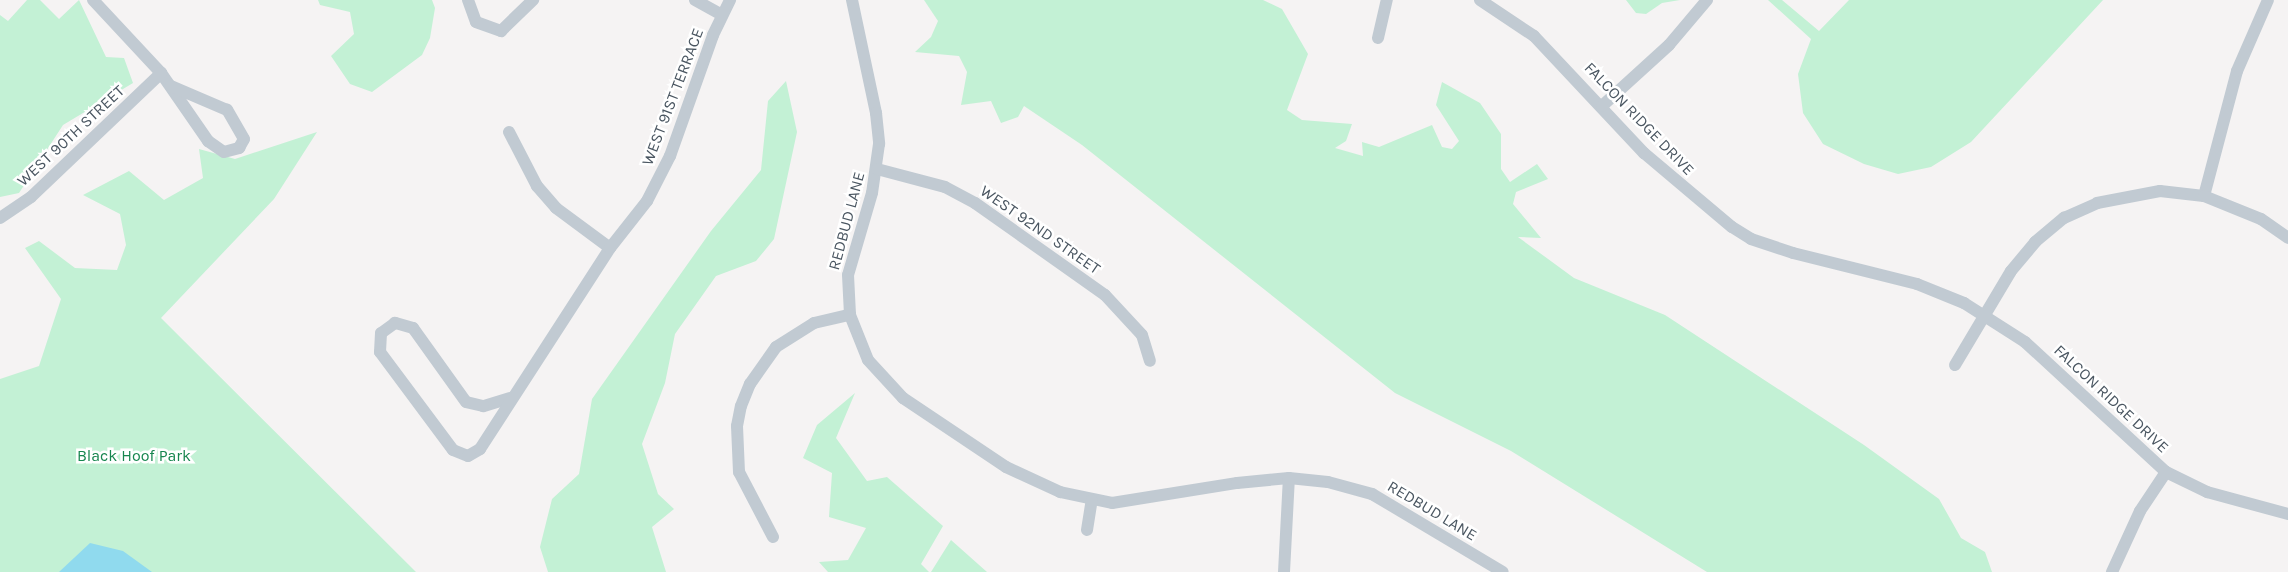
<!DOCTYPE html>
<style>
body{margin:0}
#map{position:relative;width:2288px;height:572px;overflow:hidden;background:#f5f3f3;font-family:Karla,sans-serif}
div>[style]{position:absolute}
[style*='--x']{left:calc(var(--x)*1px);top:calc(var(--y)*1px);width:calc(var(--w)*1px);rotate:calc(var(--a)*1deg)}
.green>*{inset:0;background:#c3f1d5}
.water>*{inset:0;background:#90daee}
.street>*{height:12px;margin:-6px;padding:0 6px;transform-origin:6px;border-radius:6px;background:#c1cad2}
span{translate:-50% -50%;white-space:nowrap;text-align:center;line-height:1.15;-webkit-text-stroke:5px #fff;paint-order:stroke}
.street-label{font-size:16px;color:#4a5661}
.park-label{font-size:16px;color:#17864f}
</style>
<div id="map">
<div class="green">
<div style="clip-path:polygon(27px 0,40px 0,59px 19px,79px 0,106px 57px,124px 58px,133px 83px,63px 125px,19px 193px,0 197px,0 15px,8px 21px)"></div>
<div style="clip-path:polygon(318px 0,432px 0,435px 8px,430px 38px,422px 55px,372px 92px,350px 84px,331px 56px,354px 34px,350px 12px,320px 5px)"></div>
<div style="clip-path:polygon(924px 0,1263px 0,1282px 9px,1308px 54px,1287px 110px,1302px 120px,1352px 124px,1346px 141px,1335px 148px,1363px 156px,1362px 142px,1379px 147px,1432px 125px,1442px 147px,1452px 149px,1459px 141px,1436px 105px,1442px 82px,1480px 103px,1501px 134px,1501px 169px,1510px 182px,1537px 164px,1548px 179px,1516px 192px,1513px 204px,1541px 238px,1518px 237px,1574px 278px,1665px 315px,1864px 445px,1939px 499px,1961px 538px,1985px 552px,1992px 572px,1707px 572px,1511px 451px,1395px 393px,1082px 145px,1024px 106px,1018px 117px,1001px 123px,991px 101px,961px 105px,967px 72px,959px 56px,915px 52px,931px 37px,938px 21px)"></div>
<div style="clip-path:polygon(1626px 0,1680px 0,1662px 3px,1646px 14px,1636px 13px)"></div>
<div style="clip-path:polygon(1768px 0,1782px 0,1819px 31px,1849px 0,2103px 0,1971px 142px,1931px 167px,1898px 174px,1864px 164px,1823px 144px,1803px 113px,1798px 74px,1811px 39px)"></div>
<div style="clip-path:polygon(786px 81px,797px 132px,774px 239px,756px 261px,716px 276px,675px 334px,665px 383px,642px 444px,658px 494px,674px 509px,652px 527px,666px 572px,548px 572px,540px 547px,552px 499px,579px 474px,592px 399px,711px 231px,761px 170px,768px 101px)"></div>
<div style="clip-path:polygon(317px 132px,274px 199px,161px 318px,416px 572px,0 572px,0 379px,39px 366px,61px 299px,25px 248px,39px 241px,75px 268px,117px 270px,126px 245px,120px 214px,83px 195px,129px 171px,164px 200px,203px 178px,199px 149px,235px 159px)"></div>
<div style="clip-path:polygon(855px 393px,836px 438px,867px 481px,887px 477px,943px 526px,921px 564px,929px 572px,828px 572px,819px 562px,848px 560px,866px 528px,829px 517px,832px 473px,803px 458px,817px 425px)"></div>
<div style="clip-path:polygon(951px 540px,987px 572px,931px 572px)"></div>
</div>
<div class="water">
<div style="clip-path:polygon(90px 543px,123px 551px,152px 572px,59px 572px)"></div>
</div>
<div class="street">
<div style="--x:93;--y:0;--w:100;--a:47"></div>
<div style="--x:161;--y:73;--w:83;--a:55.3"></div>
<div style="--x:208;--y:141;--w:19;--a:35"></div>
<div style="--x:224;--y:152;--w:16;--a:-15"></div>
<div style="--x:239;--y:148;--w:10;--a:-61"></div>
<div style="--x:244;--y:139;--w:34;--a:-120"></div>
<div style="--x:227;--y:110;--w:61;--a:-156.8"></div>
<div style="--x:468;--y:0;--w:23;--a:70"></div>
<div style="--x:476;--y:22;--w:27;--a:20"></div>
<div style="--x:501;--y:31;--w:45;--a:-44.1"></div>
<div style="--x:695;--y:0;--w:31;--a:29"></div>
<div style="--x:852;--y:0;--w:116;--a:78"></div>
<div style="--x:876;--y:113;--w:31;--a:84"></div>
<div style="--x:879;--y:144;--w:49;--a:98.1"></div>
<div style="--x:872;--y:193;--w:85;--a:106.3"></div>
<div style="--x:848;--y:275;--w:40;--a:87.1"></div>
<div style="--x:850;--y:315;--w:48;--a:68.2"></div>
<div style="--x:868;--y:360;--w:52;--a:47.4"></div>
<div style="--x:903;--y:398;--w:124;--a:33.8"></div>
<div style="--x:1006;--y:467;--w:60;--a:24.8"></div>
<div style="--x:1060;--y:492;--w:53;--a:11.9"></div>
<div style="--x:1112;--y:503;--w:127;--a:-9.1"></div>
<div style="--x:1237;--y:483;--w:52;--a:-5.5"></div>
<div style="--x:1289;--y:478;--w:39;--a:6"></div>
<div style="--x:1328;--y:482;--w:46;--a:15.3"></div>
<div style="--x:1372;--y:494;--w:152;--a:30.8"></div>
<div style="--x:1480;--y:0;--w:65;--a:33.7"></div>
<div style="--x:1534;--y:36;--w:161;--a:46.8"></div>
<div style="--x:1644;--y:153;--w:115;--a:40.1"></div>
<div style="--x:1732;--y:227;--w:22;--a:32"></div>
<div style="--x:1751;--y:239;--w:44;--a:18.4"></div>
<div style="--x:1793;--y:253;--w:128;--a:14"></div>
<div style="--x:1917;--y:284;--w:51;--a:22"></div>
<div style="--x:1964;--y:303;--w:72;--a:32.6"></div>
<div style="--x:2025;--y:342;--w:192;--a:42.7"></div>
<div style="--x:2166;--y:472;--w:46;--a:26"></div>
<div style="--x:2207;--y:492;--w:84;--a:15.2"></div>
<div style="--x:1378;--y:38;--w:39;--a:-77"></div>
<div style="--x:1602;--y:106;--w:91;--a:-42.3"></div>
<div style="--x:1669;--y:45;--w:59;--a:-49.8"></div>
<div style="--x:509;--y:132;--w:61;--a:62.6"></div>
<div style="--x:537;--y:186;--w:29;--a:49"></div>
<div style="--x:556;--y:208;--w:67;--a:36.5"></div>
<div style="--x:877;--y:169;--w:70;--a:14.8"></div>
<div style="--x:945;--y:187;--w:34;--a:28"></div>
<div style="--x:975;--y:203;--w:159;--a:35.3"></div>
<div style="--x:1105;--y:295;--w:54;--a:47.2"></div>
<div style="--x:1142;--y:335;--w:27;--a:73"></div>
<div style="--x:2204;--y:196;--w:129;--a:-75.2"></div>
<div style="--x:2237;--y:71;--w:77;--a:-66.4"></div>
<div style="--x:0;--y:218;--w:37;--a:-34"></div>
<div style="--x:31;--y:197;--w:180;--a:-43.6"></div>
<div style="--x:1955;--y:365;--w:109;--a:-59.2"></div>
<div style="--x:2011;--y:271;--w:38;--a:-50"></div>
<div style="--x:2035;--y:242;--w:38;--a:-40"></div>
<div style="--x:2064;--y:218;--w:36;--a:-24"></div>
<div style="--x:2097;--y:203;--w:64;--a:-10.8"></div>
<div style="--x:2160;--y:191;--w:44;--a:6.5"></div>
<div style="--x:2204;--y:196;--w:61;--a:22"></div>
<div style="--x:2261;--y:219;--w:33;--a:35"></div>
<div style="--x:510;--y:398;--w:28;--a:163"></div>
<div style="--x:483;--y:406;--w:17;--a:-167"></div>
<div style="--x:466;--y:402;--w:91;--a:-125.6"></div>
<div style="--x:413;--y:328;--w:19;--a:-164"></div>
<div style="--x:395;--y:323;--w:17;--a:144"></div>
<div style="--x:381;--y:333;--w:19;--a:93"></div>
<div style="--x:380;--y:352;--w:122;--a:53.3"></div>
<div style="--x:453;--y:450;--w:16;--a:22"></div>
<div style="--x:468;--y:456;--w:14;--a:-30"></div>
<div style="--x:480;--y:449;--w:239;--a:-57.1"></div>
<div style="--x:610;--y:248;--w:60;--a:-51.8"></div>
<div style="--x:647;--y:201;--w:51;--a:-62.9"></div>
<div style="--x:670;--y:156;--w:128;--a:-70.4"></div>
<div style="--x:713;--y:35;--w:39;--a:-64"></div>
<div style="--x:1087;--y:530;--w:30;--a:-81"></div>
<div style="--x:773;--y:537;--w:73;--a:-117.6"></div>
<div style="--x:739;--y:472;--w:46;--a:-92.5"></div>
<div style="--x:737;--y:426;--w:20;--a:-79"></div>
<div style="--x:741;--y:406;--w:24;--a:-68"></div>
<div style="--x:750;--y:384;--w:45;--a:-54.9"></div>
<div style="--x:776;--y:347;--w:45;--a:-32.3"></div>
<div style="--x:814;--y:323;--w:37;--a:-13"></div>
<div style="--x:1284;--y:572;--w:94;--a:-87"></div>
<div style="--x:2112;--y:572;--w:67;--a:-65.3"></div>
<div style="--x:2140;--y:511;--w:47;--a:-56.3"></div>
</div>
<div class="street-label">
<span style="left:673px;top:97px;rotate:-69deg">WEST 91ST TERRACE</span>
<span style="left:1639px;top:119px;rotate:46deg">FALCON RIDGE DRIVE</span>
<span style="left:71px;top:136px;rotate:-43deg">WEST 90TH STREET</span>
<span style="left:847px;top:221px;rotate:-75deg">REDBUD LANE</span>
<span style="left:1040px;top:230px;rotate:35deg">WEST 92ND STREET</span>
<span style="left:2111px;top:399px;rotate:43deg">FALCON RIDGE DRIVE</span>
<span style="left:1432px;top:511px;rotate:31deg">REDBUD LANE</span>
</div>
<div class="park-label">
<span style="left:134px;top:456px">Black Hoof Park</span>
</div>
</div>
